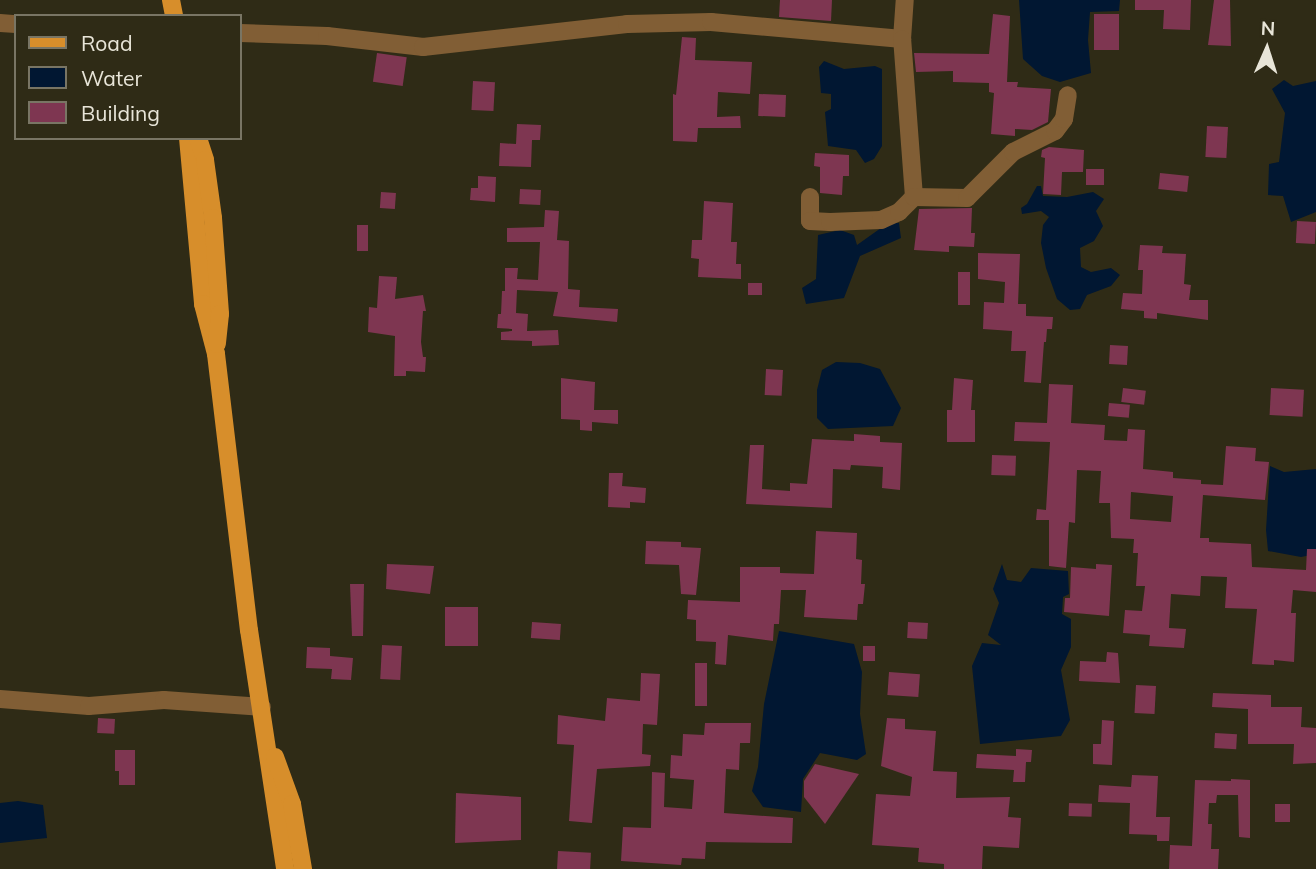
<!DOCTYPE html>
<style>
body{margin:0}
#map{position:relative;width:1316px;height:869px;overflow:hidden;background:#2f2b16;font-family:Mulish,sans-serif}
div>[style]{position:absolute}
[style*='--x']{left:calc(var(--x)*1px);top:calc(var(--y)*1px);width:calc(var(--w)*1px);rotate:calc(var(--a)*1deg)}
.water>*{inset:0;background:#011732}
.building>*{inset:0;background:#7e3651;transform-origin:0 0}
.minor>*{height:18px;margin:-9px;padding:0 9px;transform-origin:9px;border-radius:9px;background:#815e35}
.major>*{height:18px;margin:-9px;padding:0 9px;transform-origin:9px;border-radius:9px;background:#d78e2b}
span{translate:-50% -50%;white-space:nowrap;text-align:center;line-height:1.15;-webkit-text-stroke:5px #2f2b16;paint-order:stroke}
.legend{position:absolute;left:14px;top:14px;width:228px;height:126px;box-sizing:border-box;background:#2f2b16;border:2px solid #797564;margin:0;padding:9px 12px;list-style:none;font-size:21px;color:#e8e5d8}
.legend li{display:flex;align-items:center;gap:14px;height:35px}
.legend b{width:35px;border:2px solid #797564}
.north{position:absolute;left:1232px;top:14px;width:70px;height:70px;-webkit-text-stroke:5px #2f2b16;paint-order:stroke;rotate:3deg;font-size:19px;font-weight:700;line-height:28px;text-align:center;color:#e8e5d8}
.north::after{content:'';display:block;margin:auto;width:24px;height:32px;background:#e8e5d8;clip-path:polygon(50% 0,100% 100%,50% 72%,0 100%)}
</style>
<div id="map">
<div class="water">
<div style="clip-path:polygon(1019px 0,1120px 0,1119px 11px,1090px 12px,1088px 40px,1091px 73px,1060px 82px,1042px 76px,1023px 59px)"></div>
<div style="clip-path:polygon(824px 61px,844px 69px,875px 66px,882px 69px,882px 146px,874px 159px,865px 163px,856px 150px,828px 146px,825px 112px,831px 109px,831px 94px,821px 93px,819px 67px)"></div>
<div style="clip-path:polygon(1284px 80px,1293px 86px,1316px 81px,1316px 212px,1291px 222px,1283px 196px,1268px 195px,1269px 164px,1279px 162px,1285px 113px,1272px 89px)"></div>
<div style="clip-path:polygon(1037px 186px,1041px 186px,1043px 196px,1067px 197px,1093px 192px,1104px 199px,1096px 211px,1103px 226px,1094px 241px,1080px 248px,1081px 267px,1091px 272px,1111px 268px,1120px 275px,1111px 286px,1087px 295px,1080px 309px,1070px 310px,1057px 299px,1046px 268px,1041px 243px,1043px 225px,1049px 217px,1041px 211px,1022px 214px,1021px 208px,1027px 204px)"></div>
<div style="clip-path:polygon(888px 223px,899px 223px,901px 238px,860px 256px,844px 298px,806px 304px,802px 288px,816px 279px,818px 235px,840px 230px,854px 235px,857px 245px)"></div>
<div style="clip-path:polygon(836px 362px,860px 363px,880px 369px,901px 408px,893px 426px,828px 429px,817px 418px,817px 390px,822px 370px)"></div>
<div style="clip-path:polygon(1270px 466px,1284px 472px,1316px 469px,1316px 554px,1301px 557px,1268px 551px,1266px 530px)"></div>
<div style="clip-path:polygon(1002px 564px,1007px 580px,1021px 582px,1031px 568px,1068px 571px,1069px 594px,1063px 597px,1062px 614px,1071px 619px,1071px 647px,1061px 670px,1070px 720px,1061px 736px,980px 744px,972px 666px,982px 643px,1001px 645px,988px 635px,999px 603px,993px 589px)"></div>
<div style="clip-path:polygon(779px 631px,854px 644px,862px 672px,860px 714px,866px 754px,857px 760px,820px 753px,803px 779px,801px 812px,763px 807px,752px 791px,758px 767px,764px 704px)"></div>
<div style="clip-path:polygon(18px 801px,43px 805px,47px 838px,0 843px,0 803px)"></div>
</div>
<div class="building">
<div style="clip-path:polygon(780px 0,832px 0,831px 21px,779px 17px)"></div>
<div style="clip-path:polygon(1135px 0,1191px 0,1190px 30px,1163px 29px,1164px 10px,1135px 10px)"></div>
<div style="clip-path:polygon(1214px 0,1230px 0,1231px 46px,1208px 45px)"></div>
<div style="clip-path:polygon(993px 14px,1010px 16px,1007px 82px,1018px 82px,1017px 87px,1051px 89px,1048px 122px,1032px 130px,1015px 129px,1015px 136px,991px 134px,994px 93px,989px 92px,989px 83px,953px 82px,953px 71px,916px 72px,914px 53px,989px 54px)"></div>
<div style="left:1094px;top:14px;width:25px;height:36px"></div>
<div style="clip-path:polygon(682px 37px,696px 38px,695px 60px,752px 62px,750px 94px,718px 92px,717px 117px,740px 116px,741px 128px,698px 128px,697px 142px,673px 141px,673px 94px,676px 95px)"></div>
<div style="left:377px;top:53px;width:30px;height:29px;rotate:8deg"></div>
<div style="left:473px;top:81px;width:22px;height:29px;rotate:3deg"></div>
<div style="left:759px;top:94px;width:27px;height:22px;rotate:2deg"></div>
<div style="clip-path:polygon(517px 124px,541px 125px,540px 140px,532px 140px,531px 167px,499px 166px,500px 143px,516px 144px)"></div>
<div style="left:1207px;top:126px;width:21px;height:31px;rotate:3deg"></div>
<div style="clip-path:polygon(1049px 147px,1084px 150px,1083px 172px,1062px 172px,1061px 195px,1043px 194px,1045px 158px,1041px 157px,1042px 150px)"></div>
<div style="clip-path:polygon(815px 153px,849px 155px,849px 176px,843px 176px,842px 195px,820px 193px,820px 167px,814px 166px)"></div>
<div style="left:1086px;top:169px;width:18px;height:16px"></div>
<div style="left:1160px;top:173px;width:29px;height:16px;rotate:6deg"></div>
<div style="clip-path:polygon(478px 176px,496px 177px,495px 202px,470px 200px,471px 188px,478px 188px)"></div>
<div style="left:520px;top:189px;width:21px;height:15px;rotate:3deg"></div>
<div style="left:381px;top:192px;width:15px;height:16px;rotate:4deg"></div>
<div style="clip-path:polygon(704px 201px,733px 203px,731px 242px,737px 242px,736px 264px,741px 264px,741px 279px,698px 277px,699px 259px,691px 258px,692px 240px,702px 240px)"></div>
<div style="clip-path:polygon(972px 208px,971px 233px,975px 233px,974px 247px,949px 246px,949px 252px,914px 250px,919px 209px)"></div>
<div style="clip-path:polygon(545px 210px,559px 211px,557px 240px,569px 241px,568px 289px,580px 290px,579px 307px,618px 309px,617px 322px,553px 316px,558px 292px,517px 290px,516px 313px,528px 314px,527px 331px,558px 330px,559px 345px,532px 346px,532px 341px,501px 340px,501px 332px,512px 331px,512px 329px,497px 328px,498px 314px,501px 314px,502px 291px,505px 291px,505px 268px,518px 268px,517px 279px,538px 280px,540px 242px,507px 242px,507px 228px,544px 227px)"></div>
<div style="left:1297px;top:221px;width:19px;height:22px;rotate:3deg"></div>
<div style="left:357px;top:225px;width:11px;height:26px"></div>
<div style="clip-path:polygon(1140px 245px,1163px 246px,1162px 253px,1186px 254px,1184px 284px,1191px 285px,1189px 300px,1208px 300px,1208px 320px,1157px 313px,1157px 319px,1144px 318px,1144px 311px,1121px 309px,1123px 293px,1142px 294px,1143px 270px,1138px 270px)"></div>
<div style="clip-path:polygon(978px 253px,1020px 254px,1018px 304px,1026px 304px,1026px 316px,1053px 317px,1052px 329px,1047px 329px,1046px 342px,1044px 342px,1041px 383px,1024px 382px,1026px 351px,1011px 351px,1012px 331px,983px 329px,984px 302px,1004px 303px,1005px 282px,978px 279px)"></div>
<div style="left:958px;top:272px;width:12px;height:33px"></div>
<div style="clip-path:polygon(379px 276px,397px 277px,395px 299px,423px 295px,426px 311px,423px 311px,421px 342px,423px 357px,426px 357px,425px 372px,406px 371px,406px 376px,394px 376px,395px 336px,368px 332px,369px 307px,377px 308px)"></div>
<div style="left:748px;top:283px;width:14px;height:12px"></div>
<div style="left:1110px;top:345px;width:18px;height:19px;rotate:3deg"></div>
<div style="left:766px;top:369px;width:17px;height:26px;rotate:3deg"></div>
<div style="clip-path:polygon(561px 378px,595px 382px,594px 410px,618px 410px,618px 424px,592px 422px,592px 431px,580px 430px,580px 420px,561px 419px)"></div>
<div style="clip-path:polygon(954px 378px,973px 380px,971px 410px,975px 410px,975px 442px,947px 442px,947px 410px,952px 410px)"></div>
<div style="clip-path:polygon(evenodd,1049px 384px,1073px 385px,1071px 423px,1105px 425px,1104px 440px,1127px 441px,1128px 429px,1145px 430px,1143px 469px,1173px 472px,1173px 478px,1201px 480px,1201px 484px,1223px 485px,1226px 446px,1256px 448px,1255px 461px,1269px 462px,1265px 500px,1203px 495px,1200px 538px,1209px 538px,1209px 542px,1251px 544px,1252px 567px,1306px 570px,1307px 549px,1316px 549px,1316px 592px,1293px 590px,1291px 613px,1296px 613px,1294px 662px,1274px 660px,1274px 665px,1252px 664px,1257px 609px,1225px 608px,1227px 577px,1201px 576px,1200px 596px,1171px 594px,1169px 628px,1186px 629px,1184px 648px,1149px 646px,1150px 635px,1123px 633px,1125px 610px,1142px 611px,1145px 586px,1136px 586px,1138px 553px,1133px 553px,1134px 539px,1111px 538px,1110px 503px,1099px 503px,1101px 471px,1077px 470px,1075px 523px,1069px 522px,1066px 568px,1049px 566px,1049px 520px,1036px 520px,1037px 509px,1046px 510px,1050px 442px,1014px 441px,1015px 422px,1047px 423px,1049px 384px,1131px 492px,1173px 496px,1171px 522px,1130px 519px,1131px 492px)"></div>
<div style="left:1123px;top:388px;width:23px;height:14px;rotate:7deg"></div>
<div style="left:1271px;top:388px;width:33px;height:27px;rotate:3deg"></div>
<div style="left:1109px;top:403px;width:21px;height:13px;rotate:5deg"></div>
<div style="clip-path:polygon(854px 434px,880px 436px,880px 442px,902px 443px,900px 490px,882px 488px,883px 467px,851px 465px,850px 470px,833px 469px,832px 508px,746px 504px,750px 445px,764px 445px,762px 489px,790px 491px,790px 483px,807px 484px,812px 439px,854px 441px)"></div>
<div style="left:992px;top:455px;width:24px;height:20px;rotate:2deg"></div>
<div style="clip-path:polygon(609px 473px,623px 473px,622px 486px,646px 488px,645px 503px,630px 502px,630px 508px,608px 507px)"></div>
<div style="clip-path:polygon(816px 531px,857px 533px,856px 559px,862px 560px,861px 584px,865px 584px,863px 604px,858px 604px,857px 620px,804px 617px,806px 590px,781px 590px,779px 624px,774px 624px,773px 641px,728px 635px,726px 665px,715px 664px,716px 642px,696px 641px,696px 620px,687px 619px,688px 600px,740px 602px,740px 567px,780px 567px,780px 573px,814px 574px)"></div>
<div style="clip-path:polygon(646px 541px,681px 542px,681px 547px,701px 548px,696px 595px,681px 594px,679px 565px,645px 564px)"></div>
<div style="clip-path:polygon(387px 564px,434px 566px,430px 594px,386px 589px)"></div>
<div style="clip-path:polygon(1096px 564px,1112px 565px,1109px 616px,1064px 612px,1065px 598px,1070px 598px,1071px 567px,1096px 569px)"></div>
<div style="clip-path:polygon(350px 584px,364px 584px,363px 636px,352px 636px)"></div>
<div style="left:445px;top:607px;width:33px;height:39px"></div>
<div style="left:532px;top:622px;width:29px;height:16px;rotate:4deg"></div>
<div style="left:908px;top:622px;width:20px;height:16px;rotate:3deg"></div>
<div style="left:382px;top:645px;width:20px;height:34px;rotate:3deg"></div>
<div style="left:863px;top:646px;width:12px;height:15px"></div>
<div style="clip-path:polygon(307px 647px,330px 648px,330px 656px,353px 658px,351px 680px,331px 679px,332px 669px,306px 668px)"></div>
<div style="clip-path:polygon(1107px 652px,1118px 653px,1120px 683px,1079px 681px,1080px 661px,1106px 662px)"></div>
<div style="left:695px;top:663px;width:12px;height:43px"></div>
<div style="left:889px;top:672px;width:31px;height:23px;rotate:4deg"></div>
<div style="clip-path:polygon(641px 673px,660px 674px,657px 725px,643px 724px,642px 754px,651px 755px,650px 766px,597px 769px,592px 823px,569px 821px,574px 745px,557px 744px,558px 715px,605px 721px,607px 698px,640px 701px)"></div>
<div style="left:1136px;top:685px;width:20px;height:28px;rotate:3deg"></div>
<div style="clip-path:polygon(1213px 693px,1271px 695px,1271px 707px,1302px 707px,1301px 727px,1316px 728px,1316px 763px,1293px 764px,1294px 744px,1248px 744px,1248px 709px,1212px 707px)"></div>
<div style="left:98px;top:718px;width:17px;height:15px;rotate:3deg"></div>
<div style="clip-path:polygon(887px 718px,905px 719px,905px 729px,936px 731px,933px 771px,957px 772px,956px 798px,1010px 797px,1008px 817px,1021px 818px,1019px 848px,983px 846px,982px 869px,944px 869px,944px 864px,918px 862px,919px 848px,872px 845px,876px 794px,910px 796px,912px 777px,881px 766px)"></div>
<div style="clip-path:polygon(1102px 720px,1114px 721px,1112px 765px,1093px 764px,1093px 744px,1101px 744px)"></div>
<div style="clip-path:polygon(705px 723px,751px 723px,750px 743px,740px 743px,739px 770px,726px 769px,724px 813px,793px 818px,792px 843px,706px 842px,705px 859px,682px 858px,681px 865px,621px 861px,623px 827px,651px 828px,652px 772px,665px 773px,664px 807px,692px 809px,694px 780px,670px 778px,671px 755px,682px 756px,683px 734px,704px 735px)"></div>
<div style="left:1215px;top:733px;width:22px;height:15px;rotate:3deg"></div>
<div style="clip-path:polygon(1016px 749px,1032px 750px,1031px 762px,1026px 762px,1025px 782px,1013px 782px,1014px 770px,976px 768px,977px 754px,1016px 756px)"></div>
<div style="clip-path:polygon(115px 750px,135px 750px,135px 785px,119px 785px,119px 771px,115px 771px)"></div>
<div style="clip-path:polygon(815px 764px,859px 774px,825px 824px,804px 797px,804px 781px)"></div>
<div style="clip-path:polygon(1132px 775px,1158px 776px,1156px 817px,1170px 817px,1169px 841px,1157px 841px,1157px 835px,1129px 834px,1130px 803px,1098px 802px,1099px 785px,1131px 787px)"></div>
<div style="clip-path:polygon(1231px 779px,1250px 780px,1250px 838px,1239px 837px,1238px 795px,1217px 795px,1216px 803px,1209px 803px,1208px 824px,1212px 824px,1211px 849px,1219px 849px,1218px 869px,1169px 869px,1170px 845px,1192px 846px,1195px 780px,1231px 781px)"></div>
<div style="clip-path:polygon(456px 793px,521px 797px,521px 840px,455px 843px)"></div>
<div style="left:1069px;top:803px;width:23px;height:13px;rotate:2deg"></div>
<div style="left:1275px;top:804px;width:15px;height:18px"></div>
<div style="left:558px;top:851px;width:33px;height:18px;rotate:3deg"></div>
</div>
<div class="minor">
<div style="--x:0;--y:23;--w:16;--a:4"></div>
<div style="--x:240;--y:33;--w:87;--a:2"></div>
<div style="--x:327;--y:36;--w:97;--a:6.5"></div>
<div style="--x:423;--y:47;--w:205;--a:-6.4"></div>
<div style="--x:627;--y:24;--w:84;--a:-1.4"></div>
<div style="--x:711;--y:22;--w:192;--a:5.1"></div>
<div style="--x:902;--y:39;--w:39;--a:-86"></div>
<div style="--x:810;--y:197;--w:24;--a:90"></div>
<div style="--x:810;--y:221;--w:20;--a:3"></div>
<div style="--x:830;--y:222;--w:51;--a:-2.2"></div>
<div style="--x:881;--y:220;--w:20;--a:-24"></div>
<div style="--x:899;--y:212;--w:21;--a:-45"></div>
<div style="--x:914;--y:197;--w:158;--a:-94.3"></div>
<div style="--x:914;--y:197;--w:53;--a:1.1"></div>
<div style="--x:967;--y:198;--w:65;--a:-45"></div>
<div style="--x:1013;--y:152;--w:47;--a:-26.6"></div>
<div style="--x:1055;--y:131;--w:15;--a:-53"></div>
<div style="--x:1064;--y:119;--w:24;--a:-81"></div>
<div style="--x:0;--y:699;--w:89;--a:4.5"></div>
<div style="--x:89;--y:706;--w:75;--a:-4.6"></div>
<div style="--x:164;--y:700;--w:98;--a:4.1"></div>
</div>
<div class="major">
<div style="--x:171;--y:0;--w:16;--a:79"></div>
<div style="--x:188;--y:138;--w:167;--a:84.8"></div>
<div style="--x:203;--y:304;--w:52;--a:75.4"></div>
<div style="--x:216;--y:354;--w:278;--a:83.2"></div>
<div style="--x:249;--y:630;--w:242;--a:81.4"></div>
<div style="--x:198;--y:138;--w:23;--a:72"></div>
<div style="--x:205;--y:160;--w:59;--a:82.1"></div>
<div style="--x:213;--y:218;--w:96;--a:85.8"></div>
<div style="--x:220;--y:314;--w:30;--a:96"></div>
<div style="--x:275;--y:757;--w:50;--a:70.1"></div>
<div style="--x:292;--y:804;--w:66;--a:80.4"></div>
</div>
<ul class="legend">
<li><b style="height:9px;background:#d78e2b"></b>Road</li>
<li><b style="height:19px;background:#011732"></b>Water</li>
<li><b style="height:19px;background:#7e3651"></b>Building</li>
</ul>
<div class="north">N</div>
</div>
